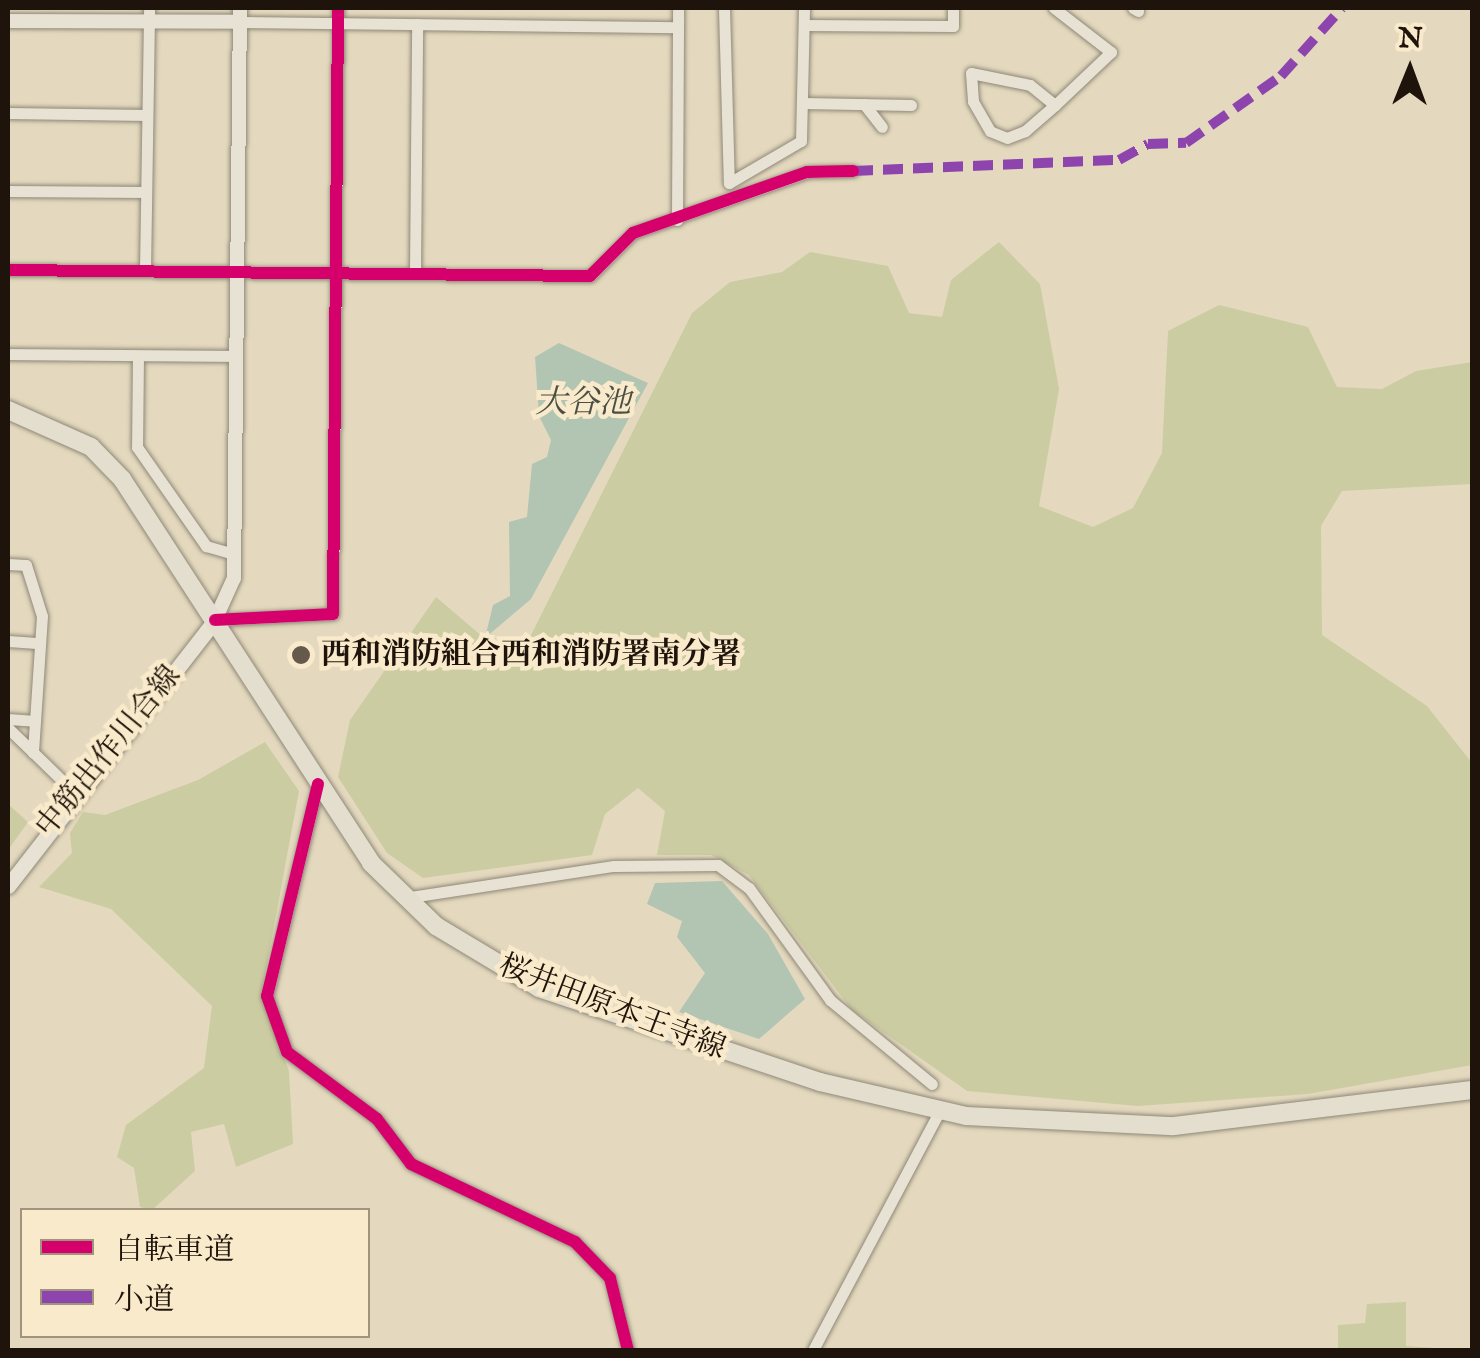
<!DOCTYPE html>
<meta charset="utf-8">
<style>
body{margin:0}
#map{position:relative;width:1480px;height:1358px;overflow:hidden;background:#e4d9be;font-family:"IM FELL English","Noto Serif JP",serif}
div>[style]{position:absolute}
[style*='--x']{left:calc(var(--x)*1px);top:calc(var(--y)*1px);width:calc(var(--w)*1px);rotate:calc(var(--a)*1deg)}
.green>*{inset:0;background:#cccca2}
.water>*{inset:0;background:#b2c5b2}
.roads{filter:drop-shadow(0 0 2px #8f8878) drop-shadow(0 0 2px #8f8878)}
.minor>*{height:11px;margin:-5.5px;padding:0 5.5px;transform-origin:5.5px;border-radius:5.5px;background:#e8e2d5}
.tertiary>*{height:14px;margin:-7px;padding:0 7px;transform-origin:7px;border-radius:7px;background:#e8e2d5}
.secondary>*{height:15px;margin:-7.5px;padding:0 7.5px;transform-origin:7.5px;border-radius:7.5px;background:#e8e2d5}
.primary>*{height:18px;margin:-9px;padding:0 9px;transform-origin:9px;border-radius:9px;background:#e4dece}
.quiet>*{height:10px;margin-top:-5px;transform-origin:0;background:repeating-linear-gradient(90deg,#8e44ad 0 20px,transparent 0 30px)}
.cycleway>*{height:12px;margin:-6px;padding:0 6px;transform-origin:6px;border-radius:6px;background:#d6006c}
.dots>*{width:28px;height:28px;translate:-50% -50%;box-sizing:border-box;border:5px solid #f8eaca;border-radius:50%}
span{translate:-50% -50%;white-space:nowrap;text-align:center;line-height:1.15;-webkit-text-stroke:9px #f8eaca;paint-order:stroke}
.poi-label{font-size:30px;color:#1f140b;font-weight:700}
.left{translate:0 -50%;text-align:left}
.street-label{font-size:30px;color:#1f140b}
.water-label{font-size:32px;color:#4b4f44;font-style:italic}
.frame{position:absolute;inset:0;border:10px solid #1f140b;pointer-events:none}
.legend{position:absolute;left:20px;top:1208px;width:350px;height:130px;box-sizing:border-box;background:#f8eaca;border:2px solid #a1947e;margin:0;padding:12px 18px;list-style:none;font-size:30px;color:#1f140b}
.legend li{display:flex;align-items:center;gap:20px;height:50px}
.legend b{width:50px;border:2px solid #a1947e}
.north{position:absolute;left:1360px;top:20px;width:100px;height:100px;-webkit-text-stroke:8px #f8eaca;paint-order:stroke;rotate:1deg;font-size:28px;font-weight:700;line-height:40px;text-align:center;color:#1f140b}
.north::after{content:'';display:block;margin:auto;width:35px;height:45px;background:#1f140b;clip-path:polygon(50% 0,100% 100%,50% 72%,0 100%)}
</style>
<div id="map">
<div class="green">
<div style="clip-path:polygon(999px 242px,1040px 284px,1059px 389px,1039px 506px,1093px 527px,1133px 508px,1162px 453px,1168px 331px,1219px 305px,1308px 327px,1337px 387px,1382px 389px,1416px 371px,1472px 362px,1472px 484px,1342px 491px,1321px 526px,1322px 635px,1427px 706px,1472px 763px,1472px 1065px,1308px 1094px,1138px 1106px,967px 1091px,852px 1010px,749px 875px,711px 855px,657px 855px,665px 811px,638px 788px,605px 814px,592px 855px,423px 878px,387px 853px,338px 777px,350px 720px,436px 597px,516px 665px,692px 313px,730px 282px,782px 272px,810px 252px,888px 266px,909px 313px,942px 317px,951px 280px)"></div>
<div style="clip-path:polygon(265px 742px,299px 791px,261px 996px,289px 1071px,293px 1144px,236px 1167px,224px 1124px,191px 1132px,195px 1171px,152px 1210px,140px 1207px,134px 1168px,117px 1157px,126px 1125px,204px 1068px,212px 1006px,111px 909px,39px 887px,72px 853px,70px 833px,83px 812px,105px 815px,198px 780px)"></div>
<div style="clip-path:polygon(8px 804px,28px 822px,8px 850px)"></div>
<div style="clip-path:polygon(1406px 1302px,1406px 1346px,1465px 1350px,1338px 1350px,1338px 1325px,1365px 1323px,1367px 1304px)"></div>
</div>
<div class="water">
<div style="clip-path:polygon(559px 343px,648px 383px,531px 599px,485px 638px,493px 605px,510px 596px,509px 522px,527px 517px,532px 464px,547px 457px,551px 440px,539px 416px,535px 357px)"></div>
<div style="clip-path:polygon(722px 881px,768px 934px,805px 999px,759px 1039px,679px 1012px,705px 973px,677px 937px,682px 921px,647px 904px,655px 883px)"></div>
</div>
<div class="roads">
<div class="minor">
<div style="--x:724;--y:8;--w:175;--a:88.4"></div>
<div style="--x:729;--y:183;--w:83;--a:-30.3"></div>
<div style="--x:801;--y:141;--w:133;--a:-88.7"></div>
<div style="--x:1054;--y:8;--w:72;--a:37.7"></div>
<div style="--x:1111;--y:52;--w:77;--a:136.6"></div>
<div style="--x:1055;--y:105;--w:40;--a:139"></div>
<div style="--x:1025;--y:131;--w:19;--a:159"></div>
<div style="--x:1007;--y:138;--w:18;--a:-158"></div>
<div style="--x:990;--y:131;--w:34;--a:-120"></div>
<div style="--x:973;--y:101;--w:28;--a:-94"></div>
<div style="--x:971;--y:73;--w:60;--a:11.5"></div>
<div style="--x:1030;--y:85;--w:32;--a:39"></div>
<div style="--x:1133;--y:8;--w:6;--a:31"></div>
<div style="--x:240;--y:22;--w:438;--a:0.7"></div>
<div style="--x:804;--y:25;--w:149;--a:0.4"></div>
<div style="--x:953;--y:26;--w:18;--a:-90"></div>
<div style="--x:803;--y:103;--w:108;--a:1.1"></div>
<div style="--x:864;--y:104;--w:29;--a:52"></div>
<div style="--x:8;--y:113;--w:139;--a:0.8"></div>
<div style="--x:8;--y:191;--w:138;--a:0.4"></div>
<div style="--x:677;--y:220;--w:212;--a:-89.7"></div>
<div style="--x:8;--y:270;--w:582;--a:0.59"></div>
<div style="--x:590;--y:276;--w:61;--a:-45"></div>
<div style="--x:633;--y:233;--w:184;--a:-19.3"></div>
<div style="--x:807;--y:172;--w:46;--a:-1.2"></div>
<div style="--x:145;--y:271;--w:263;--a:-89.1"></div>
<div style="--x:415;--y:273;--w:249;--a:-89.5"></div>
<div style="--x:8;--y:354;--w:228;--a:0.5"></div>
<div style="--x:138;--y:356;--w:91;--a:90.6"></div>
<div style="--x:137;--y:447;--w:121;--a:55.1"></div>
<div style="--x:206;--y:546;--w:29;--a:16"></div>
<div style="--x:8;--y:564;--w:18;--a:3"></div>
<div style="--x:26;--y:565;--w:53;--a:72.6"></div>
<div style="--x:42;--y:616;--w:137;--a:93.8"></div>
<div style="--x:215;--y:620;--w:118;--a:-2.9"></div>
<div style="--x:333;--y:614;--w:606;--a:-89.53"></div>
<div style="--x:8;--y:641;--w:32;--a:4"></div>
<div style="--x:8;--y:719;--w:27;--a:4"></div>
<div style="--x:8;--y:728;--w:95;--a:44.1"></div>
<div style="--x:318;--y:784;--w:218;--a:103.5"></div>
<div style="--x:267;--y:996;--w:59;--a:70.3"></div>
<div style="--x:287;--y:1052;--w:112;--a:36.7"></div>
<div style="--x:377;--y:1119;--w:56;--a:52.9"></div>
<div style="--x:411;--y:1164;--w:182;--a:25.4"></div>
<div style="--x:575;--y:1242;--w:50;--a:45.8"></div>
<div style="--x:610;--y:1278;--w:74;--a:76"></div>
<div style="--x:404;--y:898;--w:212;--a:-8.7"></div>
<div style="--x:614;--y:866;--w:104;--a:-0.6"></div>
<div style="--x:718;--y:865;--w:39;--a:37"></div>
<div style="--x:749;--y:888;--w:138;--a:54.1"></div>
<div style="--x:830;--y:1000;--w:132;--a:39.5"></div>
<div style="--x:813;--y:1350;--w:269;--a:-62.1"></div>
</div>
<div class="tertiary">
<div style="--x:8;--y:21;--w:232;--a:0.2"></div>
<div style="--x:215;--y:620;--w:46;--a:-65.7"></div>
<div style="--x:234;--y:578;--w:570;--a:-89.4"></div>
</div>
<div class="secondary">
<div style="--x:8;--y:886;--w:337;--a:-52.1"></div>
</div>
<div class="primary">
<div style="--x:8;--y:410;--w:91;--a:24"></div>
<div style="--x:91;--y:447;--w:45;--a:45.9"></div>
<div style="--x:122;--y:479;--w:458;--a:57"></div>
<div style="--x:371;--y:863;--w:91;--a:44.1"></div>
<div style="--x:436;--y:926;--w:120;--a:31"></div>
<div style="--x:539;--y:988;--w:296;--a:18.5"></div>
<div style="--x:820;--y:1082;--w:150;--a:13.1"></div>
<div style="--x:966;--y:1116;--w:208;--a:2.8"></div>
<div style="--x:1174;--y:1126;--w:300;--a:-6.9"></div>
</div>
</div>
<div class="quiet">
<div style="--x:853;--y:171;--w:266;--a:-2.4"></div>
<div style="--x:1119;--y:160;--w:33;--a:-29"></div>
<div style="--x:1148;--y:144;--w:38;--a:-2"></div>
<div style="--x:1186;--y:143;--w:116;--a:-35.2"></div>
<div style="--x:1281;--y:76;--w:91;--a:-48.1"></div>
</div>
<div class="cycleway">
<div style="--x:8;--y:270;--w:582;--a:0.59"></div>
<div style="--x:590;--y:276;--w:61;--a:-45"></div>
<div style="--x:633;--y:233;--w:184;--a:-19.3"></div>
<div style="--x:807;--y:172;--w:46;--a:-1.2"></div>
<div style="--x:215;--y:620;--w:118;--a:-2.9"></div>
<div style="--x:333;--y:614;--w:606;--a:-89.53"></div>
<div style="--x:318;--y:784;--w:218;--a:103.5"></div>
<div style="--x:267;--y:996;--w:59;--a:70.3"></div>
<div style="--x:287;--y:1052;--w:112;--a:36.7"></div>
<div style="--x:377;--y:1119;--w:56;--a:52.9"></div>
<div style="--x:411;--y:1164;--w:182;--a:25.4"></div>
<div style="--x:575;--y:1242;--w:50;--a:45.8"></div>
<div style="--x:610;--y:1278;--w:74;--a:76"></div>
</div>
<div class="dots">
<div style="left:301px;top:655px;background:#64594a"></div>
</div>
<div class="poi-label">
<span class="left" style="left:321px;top:655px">西和消防組合西和消防署南分署</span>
</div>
<div class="street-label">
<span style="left:109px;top:752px;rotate:-51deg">中筋出作川合線</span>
<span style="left:612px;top:1008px;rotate:21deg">桜井田原本王寺線</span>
</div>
<div class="water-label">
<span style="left:583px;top:404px">大谷池</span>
</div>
<div class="frame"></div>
<ul class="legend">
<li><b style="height:12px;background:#d6006c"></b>自転車道</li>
<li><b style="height:12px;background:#8e44ad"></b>小道</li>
</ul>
<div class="north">N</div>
</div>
